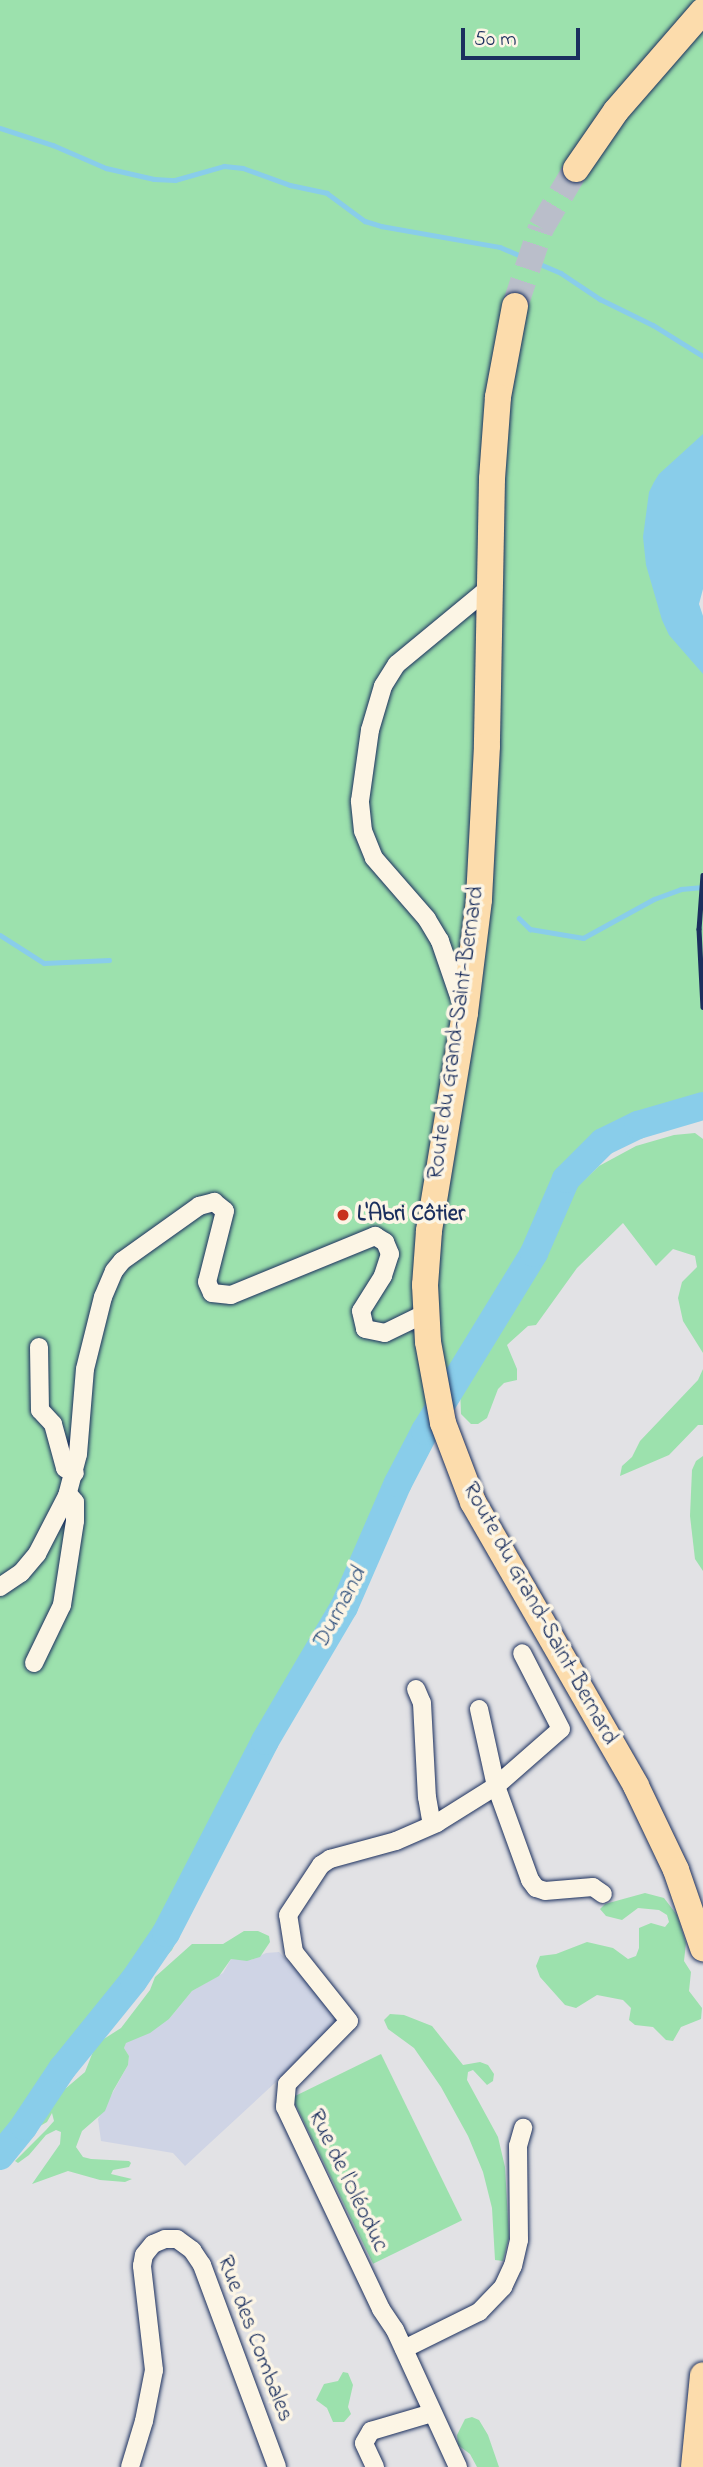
<!DOCTYPE html>
<meta charset="utf-8">
<style>
body{margin:0}
#map{position:relative;width:703px;height:2467px;overflow:hidden;background:#e2e2e5;font-family:"Indie Flower",sans-serif}
div>[style]{position:absolute}
[style*='--x']{left:calc(var(--x)*1px);top:calc(var(--y)*1px);width:calc(var(--w)*1px);rotate:calc(var(--a)*1deg)}
.built>*{inset:0;background:#cfd4e5}
.green>*{inset:0;background:#9ce1ad;transform-origin:0 0}
.water>*{inset:0;background:#89cdea}
.stream>*{height:4.5px;margin:-2.25px;padding:0 2.25px;transform-origin:2.25px;border-radius:2.25px;background:#89cdea}
.river>*{height:28px;margin:-14px;padding:0 14px;transform-origin:14px;border-radius:14px;background:#89cdea}
.primary-tunnel>*{height:26px;margin-top:-13px;transform-origin:0;background:repeating-linear-gradient(90deg,#babeca 0 26px,transparent 0 39px)}
.roads{filter:drop-shadow(0 0 2px #1b2f5e) drop-shadow(0 0 2px #1b2f5e)}
.minor>*{height:18px;margin:-9px;padding:0 9px;transform-origin:9px;border-radius:9px;background:#fcf5e5}
.primary>*{height:26px;margin:-13px;padding:0 13px;transform-origin:13px;border-radius:13px;background:#fcdcac}
.rail>*{height:4.5px;margin:-2.25px;padding:0 2.25px;transform-origin:2.25px;border-radius:2.25px;background:#1b2f5e}
.dots>*{width:19px;height:19px;translate:-50% -50%;box-sizing:border-box;border:4px solid #fcf5e5;border-radius:50%}
span{translate:-50% -50%;white-space:nowrap;text-align:center;line-height:1.15;-webkit-text-stroke:7px #fcf5e5;paint-order:stroke}
.street-label{font-size:23px;color:#1b2f5e}
.poi-label{font-size:23px;color:#1b2f5e;font-weight:700}
.left{translate:0 -50%;text-align:left}
.water-label{font-size:24px;color:#365681;font-style:italic}
.scale{position:absolute;left:461px;top:28px;width:119px;height:32px;box-sizing:border-box;border:4px solid #1b2f5e;border-top:0;padding-left:9px;font-size:21px;line-height:24px;white-space:nowrap;color:#1b2f5e;-webkit-text-stroke:5px #fcf5e5;paint-order:stroke}
</style>
<div id="map">
<div class="built">
<div style="clip-path:polygon(279px 1952px,343px 2020px,185px 2166px,173px 2153px,101px 2141px,98px 2119px,128px 2065px,129px 2056px,124px 2048px,126px 2042px,169px 2019px,192px 1991px,223px 1973px,231px 1959px,251px 1960px,266px 1953px)"></div>
</div>
<div class="green">
<div style="clip-path:polygon(0 0,703px 0,703px 456px,691px 469px,703px 673px,703px 1110px,632px 1125px,565px 1175px,502px 1319px,449px 1378px,421px 1438px,378px 1517px,362px 1574px,300px 1701px,267px 1733px,172px 1950px,91px 2035px,65px 2089px,85px 2072px,96px 2044px,121px 2028px,150px 1990px,155px 1977px,192px 1944px,223px 1944px,244px 1931px,258px 1931px,269px 1936px,270px 1942px,260px 1957px,247px 1961px,231px 1959px,219px 1976px,192px 1991px,169px 2019px,150px 2033px,126px 2043px,124px 2048px,129px 2056px,128px 2065px,113px 2091px,105px 2111px,82px 2131px,76px 2147px,83px 2157px,91px 2159px,129px 2161px,131px 2163px,129px 2167px,113px 2170px,111px 2174px,132px 2179px,125px 2182px,100px 2180px,68px 2171px,32px 2184px,60px 2144px,61px 2132px,56px 2130px,46px 2135px,29px 2155px,18px 2163px,15px 2161px,46px 2130px,54px 2121px,52px 2113px,47px 2122px,0 2149px)"></div>
<div style="clip-path:polygon(695px 1133px,703px 1139px,703px 1361px,703px 1353px,683px 1321px,678px 1298px,682px 1282px,697px 1267px,695px 1256px,673px 1249px,656px 1266px,623px 1223px,577px 1268px,536px 1325px,528px 1326px,507px 1345px,517px 1369px,517px 1380px,504px 1383px,498px 1389px,487px 1418px,478px 1424px,471px 1424px,461px 1414px,460px 1387px,470px 1366px,498px 1335px,521px 1300px,576px 1188px,599px 1166px,636px 1146px,674px 1135px)"></div>
<div style="clip-path:polygon(703px 1369px,703px 1425px,698px 1425px,669px 1455px,620px 1476px,622px 1466px,632px 1457px,640px 1441px,698px 1380px)"></div>
<div style="clip-path:polygon(703px 1456px,703px 1571px,695px 1559px,690px 1516px,692px 1470px,696px 1461px)"></div>
<div style="clip-path:polygon(645px 1893px,664px 1898px,677px 1915px,686px 1943px,684px 1961px,691px 1972px,689px 1991px,702px 2008px,701px 2019px,681px 2027px,673px 2041px,666px 2040px,653px 2027px,635px 2025px,629px 2020px,631px 2008px,623px 2000px,597px 1995px,576px 2008px,565px 2005px,540px 1977px,536px 1966px,540px 1956px,556px 1954px,587px 1942px,613px 1948px,628px 1959px,636px 1956px,639px 1948px,639px 1928px,651px 1923px,665px 1927px,669px 1922px,667px 1915px,659px 1910px,638px 1908px,622px 1920px,606px 1916px,600px 1909px,605px 1904px)"></div>
<div style="clip-path:polygon(390px 2014px,404px 2015px,432px 2026px,463px 2065px,480px 2062px,488px 2065px,494px 2074px,493px 2081px,487px 2085px,473px 2070px,468px 2072px,467px 2080px,498px 2137px,505px 2167px,509px 2237px,503px 2261px,495px 2260px,492px 2208px,483px 2172px,468px 2136px,441px 2087px,414px 2048px,388px 2029px,384px 2020px)"></div>
<div style="left:381px;top:2054px;width:185px;height:99px;rotate:64deg"></div>
<div style="clip-path:polygon(343px 2372px,348px 2373px,353px 2385px,348px 2407px,351px 2414px,344px 2422px,333px 2422px,327px 2408px,316px 2400px,324px 2384px,338px 2381px)"></div>
<div style="clip-path:polygon(472px 2417px,479px 2420px,488px 2435px,499px 2467px,477px 2467px,470px 2454px,458px 2445px,457px 2435px,465px 2419px)"></div>
</div>
<div class="water">
<div style="clip-path:polygon(703px 434px,703px 589px,699px 604px,703px 616px,703px 674px,669px 635px,662px 620px,646px 565px,643px 537px,649px 492px,654px 482px,659px 474px)"></div>
</div>
<div class="stream">
<div style="--x:0;--y:128;--w:56;--a:17.8"></div>
<div style="--x:53;--y:145;--w:58;--a:23.5"></div>
<div style="--x:106;--y:168;--w:49;--a:12.9"></div>
<div style="--x:154;--y:179;--w:21;--a:3"></div>
<div style="--x:175;--y:180;--w:51;--a:-15.9"></div>
<div style="--x:224;--y:166;--w:19;--a:6"></div>
<div style="--x:243;--y:168;--w:50;--a:19.9"></div>
<div style="--x:290;--y:185;--w:38;--a:12"></div>
<div style="--x:327;--y:193;--w:47;--a:36.4"></div>
<div style="--x:365;--y:221;--w:17;--a:17"></div>
<div style="--x:381;--y:226;--w:121;--a:10"></div>
<div style="--x:500;--y:247;--w:66;--a:23.1"></div>
<div style="--x:561;--y:273;--w:47;--a:33.7"></div>
<div style="--x:600;--y:299;--w:59;--a:26.1"></div>
<div style="--x:653;--y:325;--w:59;--a:31.8"></div>
<div style="--x:519;--y:918;--w:16;--a:45"></div>
<div style="--x:530;--y:929;--w:54;--a:9.6"></div>
<div style="--x:583;--y:938;--w:81;--a:-28.8"></div>
<div style="--x:654;--y:899;--w:29;--a:-20"></div>
<div style="--x:681;--y:889;--w:22;--a:-5"></div>
<div style="--x:0;--y:935;--w:52;--a:32.5"></div>
<div style="--x:44;--y:963;--w:65;--a:-2.6"></div>
</div>
<div class="river">
<div style="--x:0;--y:2156;--w:38;--a:-51"></div>
<div style="--x:24;--y:2126;--w:69;--a:-56.3"></div>
<div style="--x:62;--y:2069;--w:114;--a:-51"></div>
<div style="--x:134;--y:1980;--w:57;--a:-55.8"></div>
<div style="--x:166;--y:1933;--w:216;--a:-62.7"></div>
<div style="--x:265;--y:1741;--w:156;--a:-59.5"></div>
<div style="--x:344;--y:1607;--w:135;--a:-66.5"></div>
<div style="--x:398;--y:1483;--w:59;--a:-62.6"></div>
<div style="--x:425;--y:1431;--w:209;--a:-58.5"></div>
<div style="--x:534;--y:1253;--w:81;--a:-66.6"></div>
<div style="--x:566;--y:1179;--w:52;--a:-45"></div>
<div style="--x:603;--y:1142;--w:39;--a:-26"></div>
<div style="--x:638;--y:1125;--w:68;--a:-16.3"></div>
</div>
<div class="primary-tunnel">
<div style="--x:515;--y:306;--w:82;--a:-71.6"></div>
<div style="--x:541;--y:228;--w:69;--a:-59.3"></div>
</div>
<div class="roads">
<div class="minor">
<div style="--x:462;--y:1005;--w:68;--a:-109"></div>
<div style="--x:440;--y:941;--w:26;--a:-121"></div>
<div style="--x:427;--y:919;--w:81;--a:-131"></div>
<div style="--x:374;--y:858;--w:29;--a:-112"></div>
<div style="--x:363;--y:831;--w:30;--a:-96"></div>
<div style="--x:360;--y:801;--w:72;--a:-82"></div>
<div style="--x:370;--y:730;--w:46;--a:-73.5"></div>
<div style="--x:383;--y:686;--w:26;--a:-58"></div>
<div style="--x:397;--y:664;--w:119;--a:-39.6"></div>
<div style="--x:39;--y:1347;--w:63;--a:89.1"></div>
<div style="--x:40;--y:1410;--w:19;--a:47"></div>
<div style="--x:53;--y:1424;--w:46;--a:74.7"></div>
<div style="--x:65;--y:1468;--w:11;--a:27"></div>
<div style="--x:0;--y:1587;--w:25;--a:-34"></div>
<div style="--x:21;--y:1573;--w:25;--a:-50"></div>
<div style="--x:37;--y:1554;--w:65;--a:-62.7"></div>
<div style="--x:67;--y:1496;--w:43;--a:-75.3"></div>
<div style="--x:78;--y:1454;--w:85;--a:-85.3"></div>
<div style="--x:85;--y:1369;--w:74;--a:-76"></div>
<div style="--x:103;--y:1297;--w:28;--a:-67"></div>
<div style="--x:114;--y:1271;--w:13;--a:-51"></div>
<div style="--x:122;--y:1261;--w:95;--a:-35.5"></div>
<div style="--x:199;--y:1206;--w:16;--a:-15"></div>
<div style="--x:214;--y:1202;--w:14;--a:39"></div>
<div style="--x:225;--y:1211;--w:73;--a:104.2"></div>
<div style="--x:207;--y:1282;--w:12;--a:66"></div>
<div style="--x:212;--y:1293;--w:19;--a:6"></div>
<div style="--x:231;--y:1295;--w:156;--a:-22.3"></div>
<div style="--x:375;--y:1236;--w:12;--a:31"></div>
<div style="--x:385;--y:1242;--w:13;--a:67"></div>
<div style="--x:390;--y:1254;--w:23;--a:108"></div>
<div style="--x:383;--y:1276;--w:41;--a:122.2"></div>
<div style="--x:361;--y:1311;--w:18;--a:77"></div>
<div style="--x:365;--y:1329;--w:20;--a:11"></div>
<div style="--x:385;--y:1333;--w:46;--a:-26"></div>
<div style="--x:34;--y:1663;--w:64;--a:-64.2"></div>
<div style="--x:62;--y:1605;--w:85;--a:-81.2"></div>
<div style="--x:75;--y:1521;--w:19;--a:-90"></div>
<div style="--x:75;--y:1502;--w:11;--a:-131"></div>
<div style="--x:416;--y:1689;--w:15;--a:67"></div>
<div style="--x:422;--y:1703;--w:94;--a:87"></div>
<div style="--x:427;--y:1797;--w:28;--a:80"></div>
<div style="--x:479;--y:1709;--w:79;--a:77.6"></div>
<div style="--x:496;--y:1786;--w:100;--a:70.1"></div>
<div style="--x:530;--y:1880;--w:10;--a:53"></div>
<div style="--x:536;--y:1888;--w:9;--a:18"></div>
<div style="--x:545;--y:1891;--w:48;--a:-4.8"></div>
<div style="--x:593;--y:1887;--w:12;--a:35"></div>
<div style="--x:404;--y:2349;--w:84;--a:-26.3"></div>
<div style="--x:479;--y:2312;--w:35;--a:-46"></div>
<div style="--x:503;--y:2287;--w:23;--a:-65"></div>
<div style="--x:513;--y:2266;--w:27;--a:-77"></div>
<div style="--x:519;--y:2240;--w:94;--a:-90.6"></div>
<div style="--x:518;--y:2146;--w:19;--a:-74"></div>
<div style="--x:130;--y:2467;--w:48;--a:-73.1"></div>
<div style="--x:144;--y:2421;--w:52;--a:-78.9"></div>
<div style="--x:154;--y:2370;--w:105;--a:-96.6"></div>
<div style="--x:142;--y:2266;--w:11;--a:-80"></div>
<div style="--x:144;--y:2255;--w:14;--a:-51"></div>
<div style="--x:153;--y:2244;--w:13;--a:-23"></div>
<div style="--x:165;--y:2239;--w:12;--a:0"></div>
<div style="--x:177;--y:2239;--w:19;--a:36"></div>
<div style="--x:192;--y:2250;--w:18;--a:56"></div>
<div style="--x:202;--y:2265;--w:215;--a:69.6"></div>
<div style="--x:375;--y:2467;--w:26;--a:-115"></div>
<div style="--x:364;--y:2443;--w:14;--a:-60"></div>
<div style="--x:371;--y:2431;--w:64;--a:-16.4"></div>
<div style="--x:458;--y:2467;--w:151;--a:-114.7"></div>
<div style="--x:395;--y:2330;--w:25;--a:-124"></div>
<div style="--x:381;--y:2309;--w:224;--a:-115.4"></div>
<div style="--x:285;--y:2107;--w:23;--a:-85"></div>
<div style="--x:287;--y:2084;--w:88;--a:-45.5"></div>
<div style="--x:349;--y:2021;--w:88;--a:-128.6"></div>
<div style="--x:294;--y:1952;--w:37;--a:-99"></div>
<div style="--x:288;--y:1915;--w:60;--a:-56.6"></div>
<div style="--x:321;--y:1865;--w:11;--a:-34"></div>
<div style="--x:330;--y:1859;--w:68;--a:-15.3"></div>
<div style="--x:396;--y:1841;--w:45;--a:-23.7"></div>
<div style="--x:437;--y:1823;--w:70;--a:-32.1"></div>
<div style="--x:496;--y:1786;--w:86;--a:-41.2"></div>
<div style="--x:561;--y:1729;--w:85;--a:-117.2"></div>
</div>
<div class="primary">
<div style="--x:576;--y:169;--w:70;--a:-55.4"></div>
<div style="--x:616;--y:111;--w:133;--a:-49"></div>
<div style="--x:515;--y:306;--w:93;--a:100.6"></div>
<div style="--x:498;--y:397;--w:82;--a:94.2"></div>
<div style="--x:492;--y:479;--w:267;--a:91.1"></div>
<div style="--x:487;--y:746;--w:154;--a:93"></div>
<div style="--x:479;--y:900;--w:114;--a:97.1"></div>
<div style="--x:465;--y:1013;--w:221;--a:99.4"></div>
<div style="--x:429;--y:1231;--w:54;--a:94.2"></div>
<div style="--x:425;--y:1285;--w:57;--a:87"></div>
<div style="--x:428;--y:1342;--w:82;--a:79.5"></div>
<div style="--x:443;--y:1423;--w:85;--a:69.2"></div>
<div style="--x:473;--y:1502;--w:327;--a:60.1"></div>
<div style="--x:636;--y:1786;--w:93;--a:64.5"></div>
<div style="--x:676;--y:1870;--w:83;--a:70.9"></div>
<div style="--x:694;--y:2467;--w:92;--a:-84.4"></div>
</div>
</div>
<div class="rail">
<div style="--x:703;--y:875;--w:54;--a:94.2"></div>
<div style="--x:699;--y:929;--w:78;--a:87.1"></div>
</div>
<div class="dots">
<div style="left:343px;top:1215px;background:#c8321e"></div>
</div>
<div class="street-label">
<span style="left:457px;top:1033px;rotate:-82deg">Route du Grand-Saint-Bernard</span>
<span style="left:539px;top:1614px;rotate:61deg">Route du Grand-Saint-Bernard</span>
<span style="left:347px;top:2181px;rotate:64deg">Rue de l'Oléoduc</span>
<span style="left:254px;top:2339px;rotate:69deg">Rue des Combales</span>
</div>
<div class="poi-label">
<span class="left" style="left:357px;top:1215px">L'Abri Côtier</span>
</div>
<div class="water-label">
<span style="left:340px;top:1609px;rotate:-62deg">Durnand</span>
</div>
<div class="scale">50 m</div>
</div>
